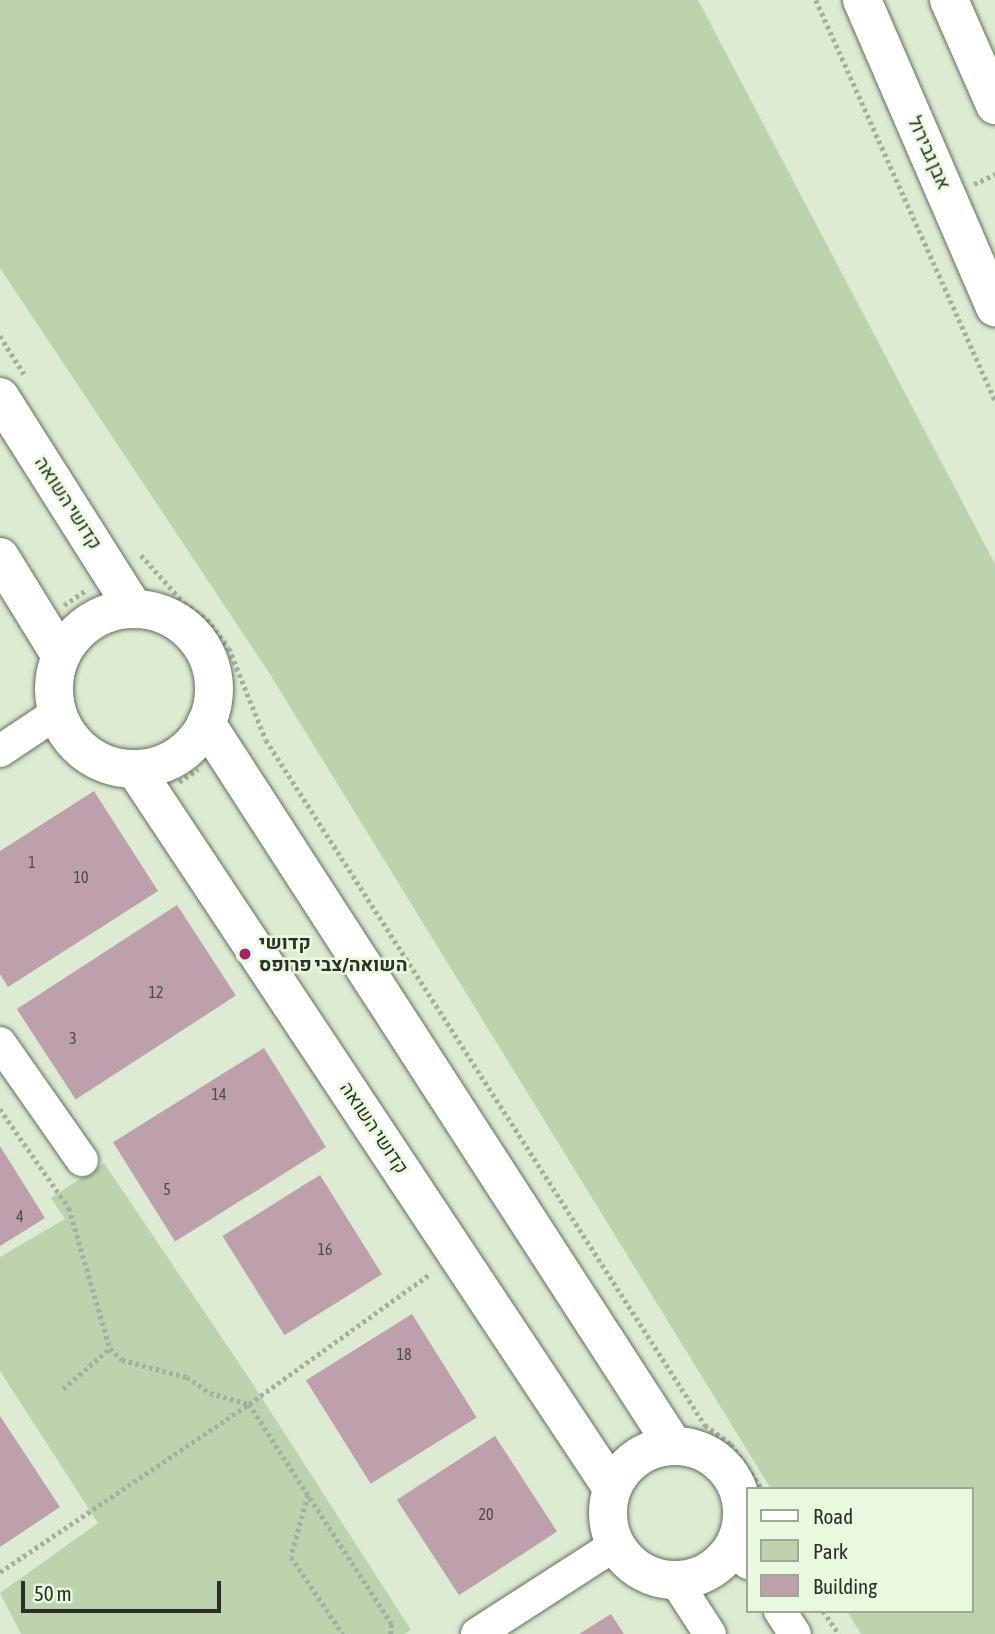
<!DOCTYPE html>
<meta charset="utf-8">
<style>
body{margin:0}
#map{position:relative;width:995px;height:1634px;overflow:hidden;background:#dcebd2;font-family:"Asap Condensed",Heebo,sans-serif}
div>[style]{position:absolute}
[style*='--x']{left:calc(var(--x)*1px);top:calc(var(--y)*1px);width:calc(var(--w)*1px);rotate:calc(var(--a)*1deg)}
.green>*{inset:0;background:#bcd3ae}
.building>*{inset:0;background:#bda0ac;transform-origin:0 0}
.path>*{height:4.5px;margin-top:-2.25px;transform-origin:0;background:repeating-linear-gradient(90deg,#a3b09b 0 3.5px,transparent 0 7px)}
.roads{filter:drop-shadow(0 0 2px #626f5a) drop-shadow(0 0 2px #626f5a)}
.street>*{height:32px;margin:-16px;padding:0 16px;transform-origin:16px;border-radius:16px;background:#fff}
.secondary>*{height:38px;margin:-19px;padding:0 19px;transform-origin:19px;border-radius:19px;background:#fff}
.secondary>.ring{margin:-19px;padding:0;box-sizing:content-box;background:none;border:38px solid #fff;border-radius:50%}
.dots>*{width:19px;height:19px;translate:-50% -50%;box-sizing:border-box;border:4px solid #e9f9df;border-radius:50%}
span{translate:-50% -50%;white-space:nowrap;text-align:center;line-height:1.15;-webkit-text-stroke:5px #e9f9df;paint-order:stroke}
.number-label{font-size:16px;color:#4f4c48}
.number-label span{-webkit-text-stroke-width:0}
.street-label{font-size:19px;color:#2a3026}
.poi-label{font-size:19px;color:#2a3026;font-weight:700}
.left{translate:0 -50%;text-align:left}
.legend{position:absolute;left:746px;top:1487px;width:228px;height:126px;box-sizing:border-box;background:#e9f9df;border:2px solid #9da995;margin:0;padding:9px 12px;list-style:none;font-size:21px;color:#2a3026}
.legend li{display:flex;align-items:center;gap:14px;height:35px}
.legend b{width:35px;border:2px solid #9da995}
.scale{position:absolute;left:21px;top:1581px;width:200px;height:32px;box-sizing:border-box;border:4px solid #2a3026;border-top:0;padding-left:9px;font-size:21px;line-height:24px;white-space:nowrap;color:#2a3026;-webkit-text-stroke:5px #e9f9df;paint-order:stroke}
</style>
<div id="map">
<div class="green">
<div style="clip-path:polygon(0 0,698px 0,995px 564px,995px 1634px,861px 1634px,847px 1611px,972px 1611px,972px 1489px,771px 1489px,268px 671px,0 268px)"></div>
<div style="clip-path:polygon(104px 1163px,251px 1381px,411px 1630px,404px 1634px,21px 1634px,0 1593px,98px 1523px,0 1371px,0 1257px,65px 1219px,51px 1198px)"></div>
</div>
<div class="building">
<div style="clip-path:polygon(94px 791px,158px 891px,8px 987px,0 974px,0 851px)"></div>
<div style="left:177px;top:905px;width:108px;height:191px;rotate:57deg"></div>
<div style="left:264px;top:1048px;width:117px;height:178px;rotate:58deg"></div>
<div style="clip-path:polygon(0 1146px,45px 1218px,0 1246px)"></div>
<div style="left:320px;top:1175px;width:117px;height:115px;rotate:58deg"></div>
<div style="left:412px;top:1314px;width:122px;height:125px;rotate:58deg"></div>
<div style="clip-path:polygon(0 1416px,60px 1507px,0 1547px)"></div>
<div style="left:495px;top:1436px;width:114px;height:117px;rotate:57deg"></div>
<div style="clip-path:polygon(611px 1614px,624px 1634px,579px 1634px)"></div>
</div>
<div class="path">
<div style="--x:816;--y:0;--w:439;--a:65.9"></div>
<div style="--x:974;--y:184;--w:23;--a:-25"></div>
<div style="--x:0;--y:336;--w:45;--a:57.7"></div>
<div style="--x:141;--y:555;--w:64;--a:48.1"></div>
<div style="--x:184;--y:603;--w:28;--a:35"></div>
<div style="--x:207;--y:619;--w:36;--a:53"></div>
<div style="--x:229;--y:648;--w:99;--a:68.1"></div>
<div style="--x:266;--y:740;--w:814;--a:57.35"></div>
<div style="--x:705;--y:1425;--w:32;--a:36"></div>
<div style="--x:731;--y:1444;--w:55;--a:55.4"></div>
<div style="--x:163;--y:596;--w:17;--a:25"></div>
<div style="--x:178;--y:603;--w:79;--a:52.7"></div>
<div style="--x:226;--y:666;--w:38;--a:83"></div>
<div style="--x:64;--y:605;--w:27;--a:-34"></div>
<div style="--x:179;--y:782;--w:23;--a:-34"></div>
<div style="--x:0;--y:1109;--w:121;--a:55.1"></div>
<div style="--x:69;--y:1208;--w:146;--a:73.7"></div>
<div style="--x:110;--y:1348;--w:17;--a:45"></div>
<div style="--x:122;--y:1360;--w:67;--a:14.7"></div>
<div style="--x:187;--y:1377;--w:28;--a:35"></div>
<div style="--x:210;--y:1393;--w:41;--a:15.8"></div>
<div style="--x:249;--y:1404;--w:262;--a:57"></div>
<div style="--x:392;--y:1624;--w:10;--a:96"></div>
<div style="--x:63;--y:1389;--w:62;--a:-41.1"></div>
<div style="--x:702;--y:1433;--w:59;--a:40.2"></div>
<div style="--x:747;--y:1471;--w:20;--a:66"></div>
<div style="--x:308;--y:1495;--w:64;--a:105.3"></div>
<div style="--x:291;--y:1557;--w:93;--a:56"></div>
<div style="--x:0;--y:1572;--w:300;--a:-34"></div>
<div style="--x:249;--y:1404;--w:224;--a:-35.7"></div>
<div style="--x:823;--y:1611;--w:28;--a:55"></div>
</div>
<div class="roads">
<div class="street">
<div style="--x:0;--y:751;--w:69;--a:-33.7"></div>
<div style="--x:0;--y:1043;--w:143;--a:55"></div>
<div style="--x:735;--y:1543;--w:24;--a:57"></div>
<div style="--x:675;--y:1580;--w:64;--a:57.1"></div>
<div style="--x:780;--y:1611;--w:27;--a:57"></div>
<div style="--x:477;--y:1634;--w:164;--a:-32.8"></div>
</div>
<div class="secondary">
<div style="--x:862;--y:0;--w:335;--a:66.6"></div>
<div style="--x:949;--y:0;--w:115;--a:66.3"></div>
<div style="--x:0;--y:397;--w:251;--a:57.7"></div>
<div style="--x:0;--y:557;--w:116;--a:58.4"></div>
<div class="ring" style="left:54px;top:609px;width:122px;height:122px"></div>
<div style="--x:206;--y:723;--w:860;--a:57.1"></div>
<div style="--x:135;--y:769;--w:863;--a:56.44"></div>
<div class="ring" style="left:608px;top:1446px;width:96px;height:96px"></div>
</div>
</div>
<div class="dots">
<div style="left:245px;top:954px;background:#a6216c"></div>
</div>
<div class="number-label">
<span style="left:32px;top:862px">1</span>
<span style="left:81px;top:877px">10</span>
<span style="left:156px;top:992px">12</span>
<span style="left:73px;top:1038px">3</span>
<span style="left:219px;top:1094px">14</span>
<span style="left:167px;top:1189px">5</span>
<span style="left:20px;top:1216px">4</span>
<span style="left:325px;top:1249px">16</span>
<span style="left:404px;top:1354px">18</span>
<span style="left:486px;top:1514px">20</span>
</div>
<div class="street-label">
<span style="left:929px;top:153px;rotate:66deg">אבן גבירול</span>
<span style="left:68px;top:503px;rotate:57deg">קדושי השואה</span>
<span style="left:374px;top:1128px;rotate:56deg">קדושי השואה</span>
</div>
<div class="poi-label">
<span class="left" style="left:259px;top:954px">קדושי<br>השואה/צבי פרופס</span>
</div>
<ul class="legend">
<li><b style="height:9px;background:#fff"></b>Road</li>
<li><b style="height:19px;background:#bcd3ae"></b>Park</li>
<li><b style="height:19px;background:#bda0ac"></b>Building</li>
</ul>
<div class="scale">50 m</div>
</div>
